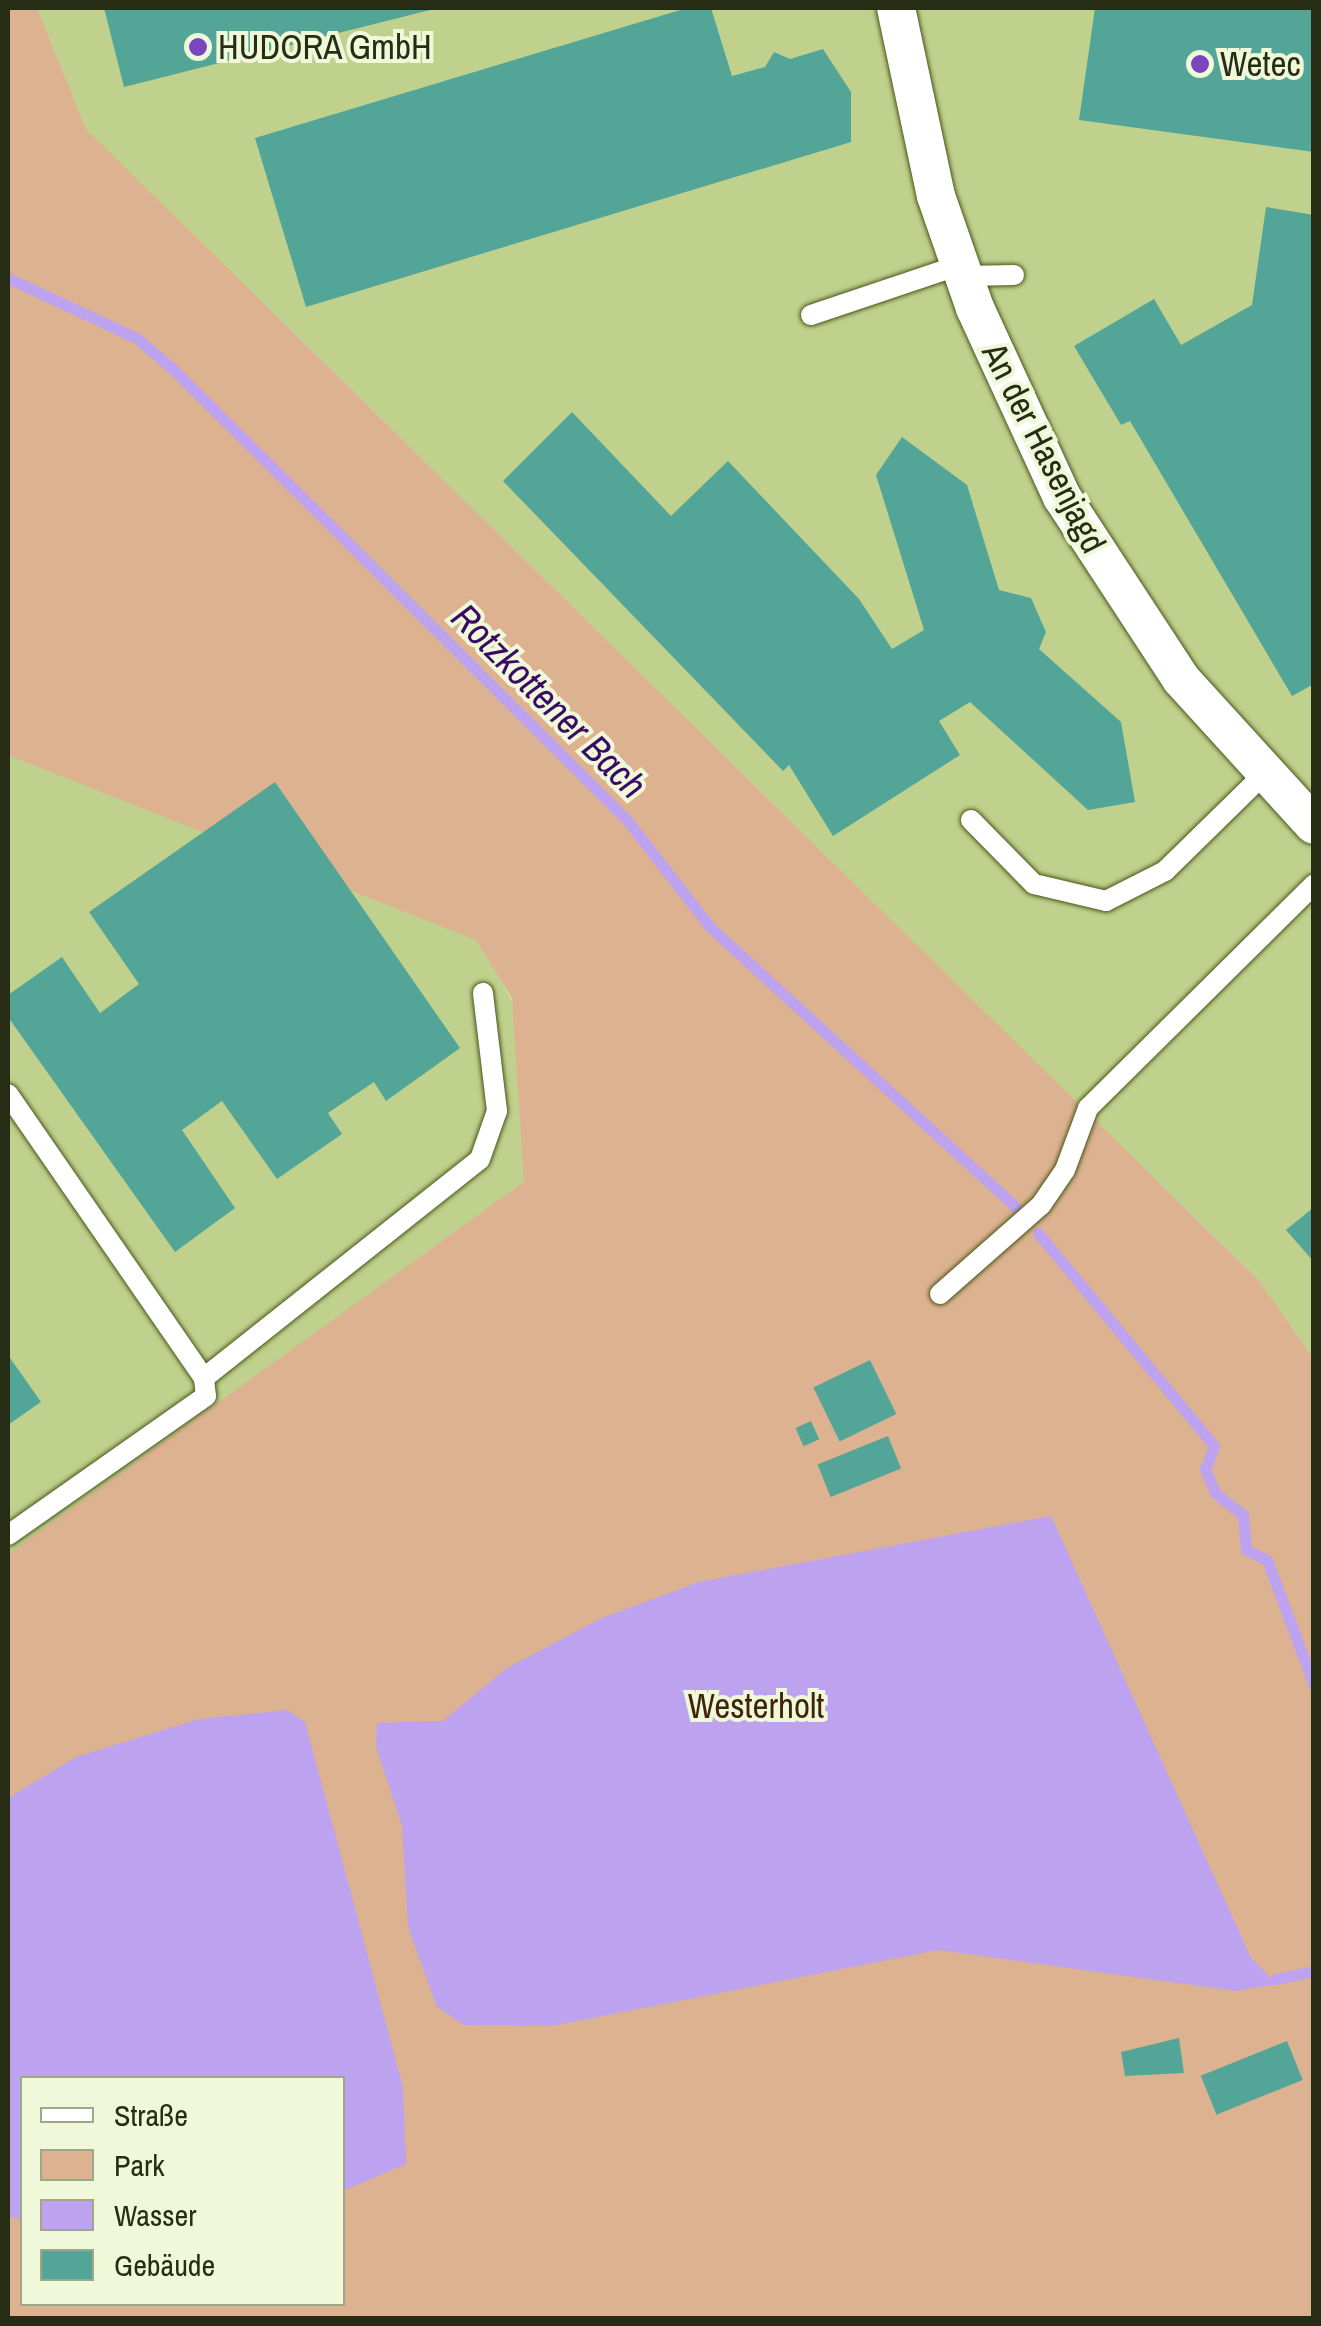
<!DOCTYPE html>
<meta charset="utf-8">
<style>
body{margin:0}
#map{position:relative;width:1321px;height:2326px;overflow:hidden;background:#cbdc9d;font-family:"Archivo Narrow",sans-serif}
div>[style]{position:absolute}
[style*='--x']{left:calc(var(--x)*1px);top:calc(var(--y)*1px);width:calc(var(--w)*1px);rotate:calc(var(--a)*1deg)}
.built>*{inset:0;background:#bfd18c}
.green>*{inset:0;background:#ddb290}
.water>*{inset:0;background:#bda2ef}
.stream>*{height:11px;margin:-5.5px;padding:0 5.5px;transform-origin:5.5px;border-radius:5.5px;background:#bda2ef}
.building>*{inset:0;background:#53a697;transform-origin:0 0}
.roads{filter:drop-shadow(0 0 2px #4a561a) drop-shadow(0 0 2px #4a561a)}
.lane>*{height:20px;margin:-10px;padding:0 10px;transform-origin:10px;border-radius:10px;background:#fff}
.street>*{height:38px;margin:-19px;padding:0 19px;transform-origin:19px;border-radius:19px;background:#fff}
.dots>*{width:28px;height:28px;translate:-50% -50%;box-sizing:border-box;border:5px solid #eff8d9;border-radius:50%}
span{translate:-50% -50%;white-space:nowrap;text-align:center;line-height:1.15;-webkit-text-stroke:8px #eff8d9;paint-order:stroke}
.poi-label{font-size:35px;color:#272d14}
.left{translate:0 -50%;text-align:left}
.street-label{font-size:35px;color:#272d14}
.park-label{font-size:35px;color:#40240a}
.water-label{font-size:38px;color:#390b66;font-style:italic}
.frame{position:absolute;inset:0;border:10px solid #272d14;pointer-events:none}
.legend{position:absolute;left:20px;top:2076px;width:325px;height:230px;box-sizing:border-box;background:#eff8d9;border:2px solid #9fa78a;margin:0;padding:12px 18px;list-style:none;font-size:30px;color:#272d14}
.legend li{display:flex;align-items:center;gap:20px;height:50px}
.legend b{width:50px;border:2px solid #9fa78a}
</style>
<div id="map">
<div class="built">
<div style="clip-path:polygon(37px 8px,1313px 8px,1313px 1358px,1260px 1282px,86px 129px)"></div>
<div style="clip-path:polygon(8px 608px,474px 923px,526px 1033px,579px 1225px,8px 1602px)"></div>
</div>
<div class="green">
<div style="clip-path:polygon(evenodd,8px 8px,37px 8px,86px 129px,1260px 1282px,1313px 1358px,1313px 2318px,8px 2318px,8px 1554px,524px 1182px,512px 998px,476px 940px,8px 755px,8px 8px,22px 2078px,342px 2078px,342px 2304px,22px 2304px,22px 2078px)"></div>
</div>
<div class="water">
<div style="clip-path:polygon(1051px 1516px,1251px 1958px,1277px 1984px,1236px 1991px,938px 1950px,552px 2026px,464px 2025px,437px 2007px,408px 1927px,402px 1826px,376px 1747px,377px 1723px,443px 1721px,507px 1668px,602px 1618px,699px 1582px)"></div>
<div style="clip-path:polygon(287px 1710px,305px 1722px,403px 2087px,406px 2164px,343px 2191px,342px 2078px,22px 2078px,22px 2218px,8px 2217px,8px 1798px,76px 1757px,199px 1719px)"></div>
</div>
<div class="stream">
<div style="--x:8;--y:278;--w:144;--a:25.1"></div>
<div style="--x:138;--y:339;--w:48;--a:40.7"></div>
<div style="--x:174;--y:370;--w:639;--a:44.81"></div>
<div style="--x:627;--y:820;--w:135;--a:52.2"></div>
<div style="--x:710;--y:927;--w:416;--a:42.5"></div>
<div style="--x:1038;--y:1233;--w:276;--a:50.4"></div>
<div style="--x:1214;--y:1446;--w:25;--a:111"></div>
<div style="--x:1205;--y:1469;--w:26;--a:67"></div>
<div style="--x:1215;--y:1493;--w:36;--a:38"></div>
<div style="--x:1243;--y:1515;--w:35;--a:85"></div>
<div style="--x:1246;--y:1550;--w:23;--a:25"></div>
<div style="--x:1267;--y:1560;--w:134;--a:69.5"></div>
<div style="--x:1276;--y:1979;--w:39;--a:-12"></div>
</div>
<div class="building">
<div style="clip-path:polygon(104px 8px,434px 8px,434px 9px,124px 87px)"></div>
<div style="clip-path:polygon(687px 8px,711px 8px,732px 76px,765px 67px,774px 52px,790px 59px,823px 49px,851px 92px,851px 142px,306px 307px,255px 138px)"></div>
<div style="clip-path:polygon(1095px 8px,1314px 8px,1314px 152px,1079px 120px)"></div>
<div style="clip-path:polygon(1266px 207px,1314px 215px,1314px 684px,1292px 696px,1130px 421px,1121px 425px,1074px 346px,1154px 299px,1181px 345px,1252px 305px)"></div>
<div style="clip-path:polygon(572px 412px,671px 516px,728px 461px,859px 599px,892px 649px,924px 630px,876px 475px,902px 437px,967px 485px,999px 590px,1031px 598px,1046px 632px,1039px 649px,1121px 722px,1135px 802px,1088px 810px,970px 702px,939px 721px,960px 755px,833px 836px,789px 765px,783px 771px,503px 481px)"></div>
<div style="clip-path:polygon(275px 782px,460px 1048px,386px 1101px,374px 1082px,328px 1113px,342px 1134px,277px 1179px,222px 1101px,182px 1130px,235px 1208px,175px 1252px,8px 1017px,8px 995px,62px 957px,100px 1013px,139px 984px,89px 912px)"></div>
<div style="clip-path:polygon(1314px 1207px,1314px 1262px,1286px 1230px)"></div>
<div style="clip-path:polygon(8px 1355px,41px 1402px,8px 1425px)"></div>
<div style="left:870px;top:1360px;width:60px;height:63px;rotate:64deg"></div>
<div style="left:811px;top:1421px;width:20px;height:17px;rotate:66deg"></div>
<div style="left:888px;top:1436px;width:35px;height:76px;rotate:68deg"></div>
<div style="clip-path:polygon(1179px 2038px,1184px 2073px,1125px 2076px,1121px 2052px)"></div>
<div style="left:1287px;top:2041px;width:42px;height:93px;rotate:68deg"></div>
</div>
<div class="roads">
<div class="lane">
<div style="--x:964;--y:276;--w:50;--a:-1.1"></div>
<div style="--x:811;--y:315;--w:157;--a:-18.6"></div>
<div style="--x:971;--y:820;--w:90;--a:45.5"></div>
<div style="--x:1034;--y:884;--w:74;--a:13.3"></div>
<div style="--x:1106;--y:901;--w:66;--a:-27"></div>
<div style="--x:1165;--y:871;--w:137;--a:-44.4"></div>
<div style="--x:8;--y:1094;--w:345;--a:55.4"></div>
<div style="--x:204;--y:1378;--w:18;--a:84"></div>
<div style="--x:206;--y:1396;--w:242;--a:144.9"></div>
<div style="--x:940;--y:1294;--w:135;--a:-41.4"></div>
<div style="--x:1041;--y:1205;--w:42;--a:-55.6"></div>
<div style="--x:1065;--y:1170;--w:66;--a:-69.6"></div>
<div style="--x:1088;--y:1108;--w:318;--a:-44.7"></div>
<div style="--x:204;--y:1378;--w:352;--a:-38.4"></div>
<div style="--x:480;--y:1159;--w:51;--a:-70.5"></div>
<div style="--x:497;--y:1111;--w:119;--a:-96.8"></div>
</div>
<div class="street">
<div style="--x:896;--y:8;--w:192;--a:78"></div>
<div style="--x:936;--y:196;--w:119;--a:70.8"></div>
<div style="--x:975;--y:308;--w:208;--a:65.3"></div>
<div style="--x:1062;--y:497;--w:217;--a:56.8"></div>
<div style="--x:1181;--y:679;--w:197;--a:47.7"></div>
</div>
</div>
<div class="dots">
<div style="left:198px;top:47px;background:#7a46be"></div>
<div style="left:1200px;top:64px;background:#7a46be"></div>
</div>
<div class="poi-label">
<span class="left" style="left:218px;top:47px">HUDORA GmbH</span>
<span class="left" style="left:1220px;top:64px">Wetec</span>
</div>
<div class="street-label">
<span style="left:1044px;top:448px;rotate:63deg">An der Hasenjagd</span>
</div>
<div class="park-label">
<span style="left:756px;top:1706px">Westerholt</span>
</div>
<div class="water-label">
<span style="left:549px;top:701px;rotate:45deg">Rotzkottener Bach</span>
</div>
<div class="frame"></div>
<ul class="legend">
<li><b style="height:12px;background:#fff"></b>Straße</li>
<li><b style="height:28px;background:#ddb290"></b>Park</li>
<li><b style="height:28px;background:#bda2ef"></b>Wasser</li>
<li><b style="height:28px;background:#53a697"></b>Gebäude</li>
</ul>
</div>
